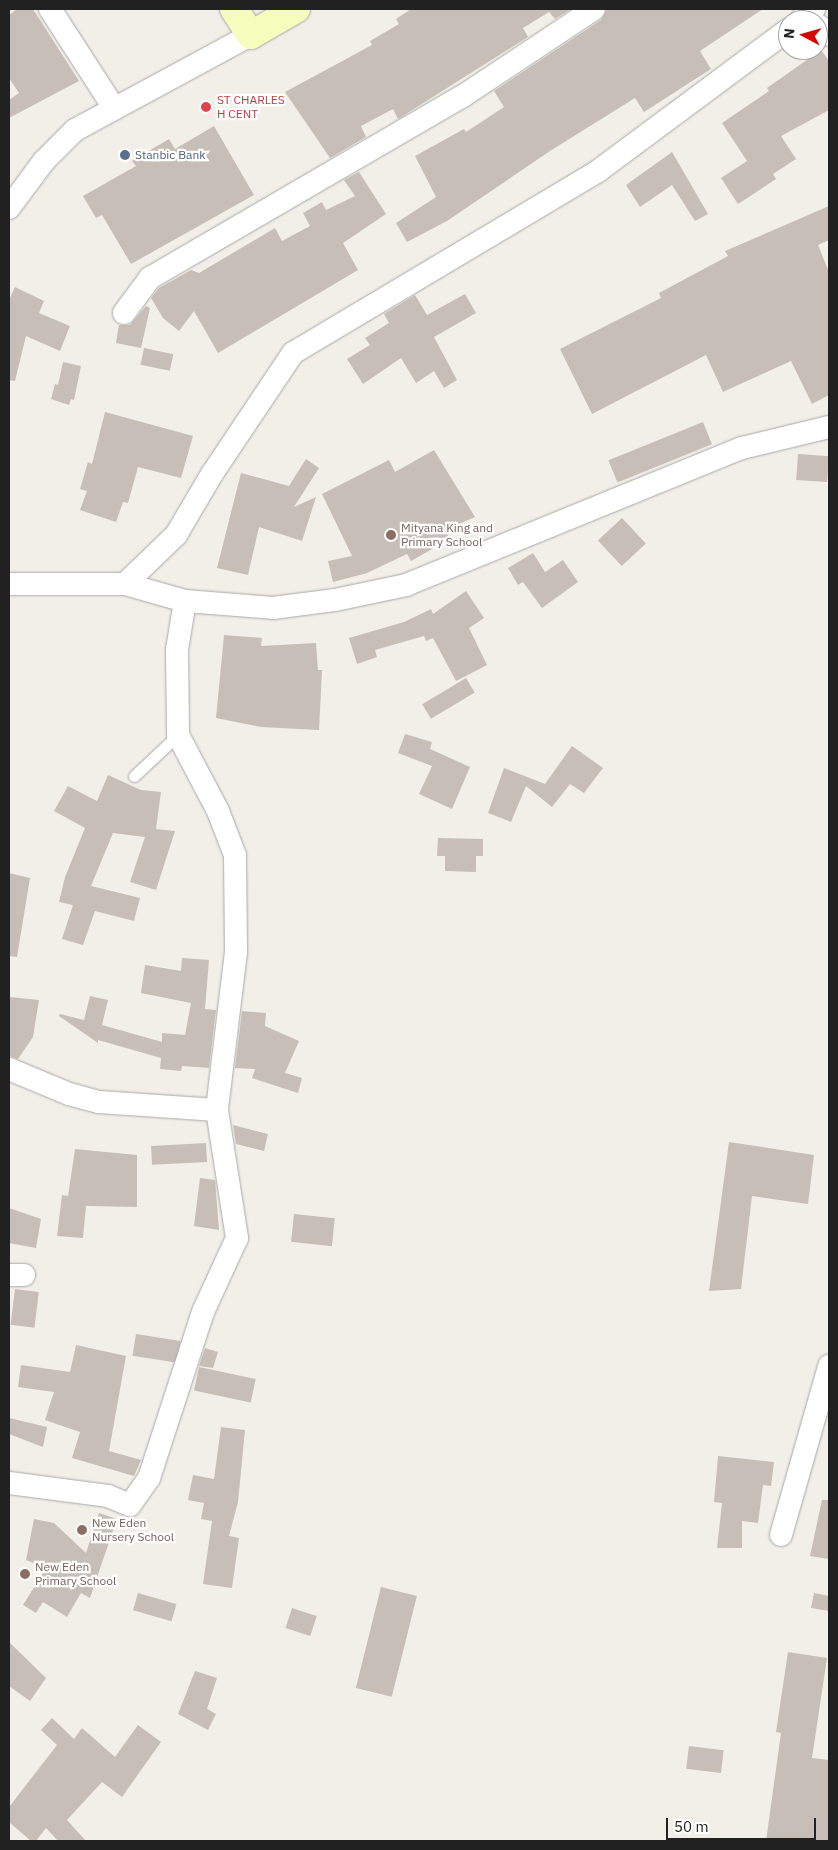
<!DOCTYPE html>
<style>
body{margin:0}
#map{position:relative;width:838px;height:1850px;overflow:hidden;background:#f2efe8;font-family:"IBM Plex Sans",sans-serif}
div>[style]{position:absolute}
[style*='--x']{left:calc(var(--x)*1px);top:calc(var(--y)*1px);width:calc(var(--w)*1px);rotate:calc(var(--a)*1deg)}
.building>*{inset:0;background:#c7beb7;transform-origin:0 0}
.roads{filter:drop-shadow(0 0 1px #a8a8a8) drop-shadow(0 0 1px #a8a8a8)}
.service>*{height:11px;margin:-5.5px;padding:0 5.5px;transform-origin:5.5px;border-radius:5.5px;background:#fff}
.minor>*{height:22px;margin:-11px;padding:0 11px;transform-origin:11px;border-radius:11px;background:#fff}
.secondary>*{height:28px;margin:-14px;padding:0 14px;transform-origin:14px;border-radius:14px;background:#f6fcbc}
.dots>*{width:14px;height:14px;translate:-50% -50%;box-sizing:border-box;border:2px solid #fff;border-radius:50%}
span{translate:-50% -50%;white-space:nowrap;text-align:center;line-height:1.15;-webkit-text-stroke:4.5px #fff;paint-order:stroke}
.health-label{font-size:12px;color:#be3a42}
.left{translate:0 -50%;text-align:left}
.service-label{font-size:12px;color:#4e5e75}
.education-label{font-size:12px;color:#785e54}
.frame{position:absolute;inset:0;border:10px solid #212121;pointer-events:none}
.north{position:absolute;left:778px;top:10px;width:50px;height:50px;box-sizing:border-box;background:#fff;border:1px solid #a6a6a6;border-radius:50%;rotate:276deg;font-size:14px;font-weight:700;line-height:20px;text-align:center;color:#212121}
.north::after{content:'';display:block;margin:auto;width:18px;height:22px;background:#d30900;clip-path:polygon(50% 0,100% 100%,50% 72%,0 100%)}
.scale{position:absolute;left:666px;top:1818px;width:150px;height:22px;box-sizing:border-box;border:2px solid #212121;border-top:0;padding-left:6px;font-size:15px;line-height:18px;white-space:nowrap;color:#212121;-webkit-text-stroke:4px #fff;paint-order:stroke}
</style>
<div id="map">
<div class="building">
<div style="clip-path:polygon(17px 9px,33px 9px,79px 81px,9px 118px,9px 100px,19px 93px,9px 78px,9px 15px)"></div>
<div style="clip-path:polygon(411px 9px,571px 9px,555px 19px,549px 12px,523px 28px,528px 37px,398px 119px,393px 109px,361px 126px,366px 137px,330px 158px,285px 92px,372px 45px,370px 41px,399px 24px,396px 19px)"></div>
<div style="clip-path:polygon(607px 9px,763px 9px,700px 51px,711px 69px,644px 112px,635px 98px,550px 151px,447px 221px,407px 242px,396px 223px,436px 197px,415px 156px,464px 129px,466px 132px,504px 107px,494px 91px,601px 20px)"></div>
<div style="clip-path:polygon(821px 50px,829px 61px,829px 110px,781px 136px,796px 159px,773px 174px,776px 179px,738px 204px,721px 178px,747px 161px,722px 123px,769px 91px,767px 88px)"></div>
<div style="clip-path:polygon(214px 126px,254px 195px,131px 264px,102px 215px,96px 218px,83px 196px,136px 166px,132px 161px,169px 139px,175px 149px)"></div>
<div style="clip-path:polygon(672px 152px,708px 214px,695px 221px,672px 185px,640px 207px,626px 185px)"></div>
<div style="clip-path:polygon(359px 172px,386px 214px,343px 243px,358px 270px,218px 353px,194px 311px,179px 331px,163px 318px,151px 298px,159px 288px,191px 270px,199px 273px,275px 228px,282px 241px,310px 226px,303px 213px,322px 202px,326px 210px,355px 196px,344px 180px)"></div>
<div style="clip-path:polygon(829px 206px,829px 240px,818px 245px,829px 272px,829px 395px,812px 404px,791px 361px,723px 392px,706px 355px,592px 414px,560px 349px,661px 298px,659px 293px,728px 256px,725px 251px)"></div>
<div style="clip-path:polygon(15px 287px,44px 301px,39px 313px,70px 326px,60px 351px,26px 336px,15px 381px,9px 380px,9px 300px)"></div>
<div style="clip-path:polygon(465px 294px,476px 313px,434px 337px,457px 380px,444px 388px,434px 371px,416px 383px,401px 358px,363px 384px,347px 359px,370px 345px,365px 338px,389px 323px,384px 314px,415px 295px,427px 315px)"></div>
<div style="clip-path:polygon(146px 306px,150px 308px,141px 348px,116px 343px,119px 325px,130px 325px)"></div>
<div style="left:144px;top:348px;width:30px;height:17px;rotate:12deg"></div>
<div style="clip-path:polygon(63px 362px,81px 366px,74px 400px,71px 399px,69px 405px,51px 399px,55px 384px,58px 385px)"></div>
<div style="clip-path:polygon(105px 412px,193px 436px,181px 478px,138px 467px,128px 503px,123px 502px,116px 522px,80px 510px,87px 491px,80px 489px,88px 462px,92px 464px)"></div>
<div style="left:703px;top:422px;width:24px;height:102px;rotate:68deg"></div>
<div style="clip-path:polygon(434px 450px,475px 517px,445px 530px,450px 539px,411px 561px,407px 554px,367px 573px,333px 582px,328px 561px,352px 556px,322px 494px,389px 460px,395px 472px)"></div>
<div style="left:798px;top:454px;width:31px;height:26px;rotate:4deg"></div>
<div style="clip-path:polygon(306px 459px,319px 468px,294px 507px,316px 497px,302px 541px,259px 527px,248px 575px,217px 568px,241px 473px,289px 486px)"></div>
<div style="left:622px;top:518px;width:35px;height:33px;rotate:47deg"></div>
<div style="clip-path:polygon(533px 553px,545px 572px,563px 560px,578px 582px,542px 608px,523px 582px,518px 585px,508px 568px)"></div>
<div style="clip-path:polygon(466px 591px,484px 618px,469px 628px,487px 665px,456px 681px,433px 638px,426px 641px,424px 636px,375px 650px,377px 657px,357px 664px,349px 638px,404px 622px,431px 609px,433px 614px)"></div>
<div style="clip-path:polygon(224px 635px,262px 638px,261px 646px,316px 643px,318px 670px,322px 670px,319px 730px,261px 727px,216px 718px)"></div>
<div style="left:466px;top:678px;width:17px;height:51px;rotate:59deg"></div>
<div style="clip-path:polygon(405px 734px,432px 742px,430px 749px,470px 767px,452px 809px,419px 794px,432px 766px,398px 753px)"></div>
<div style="clip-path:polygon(572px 746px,603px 768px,584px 793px,570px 784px,552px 807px,526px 786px,511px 822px,488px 813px,504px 768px,545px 784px)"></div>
<div style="clip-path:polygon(108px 775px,141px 790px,161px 792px,156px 829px,175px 831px,156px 890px,130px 882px,145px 837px,113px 833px,91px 886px,140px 898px,134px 921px,95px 911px,83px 945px,62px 939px,73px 905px,59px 902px,65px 877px,85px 828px,54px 811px,68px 786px,97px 801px)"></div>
<div style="clip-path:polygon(438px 838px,483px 839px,483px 856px,476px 856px,476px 872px,445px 871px,445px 856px,437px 856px)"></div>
<div style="clip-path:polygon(9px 873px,30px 878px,17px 957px,9px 956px)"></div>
<div style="clip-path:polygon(182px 958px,209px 960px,205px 1009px,216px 1010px,209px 1068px,182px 1066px,181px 1071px,160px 1069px,161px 1058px,98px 1040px,98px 1043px,59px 1016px,60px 1014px,84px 1020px,90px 996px,108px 1000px,102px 1025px,162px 1042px,162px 1033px,185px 1035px,191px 1003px,141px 993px,145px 965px,181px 971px)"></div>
<div style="clip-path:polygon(9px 997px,39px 1000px,33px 1037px,18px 1059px,9px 1056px)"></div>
<div style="clip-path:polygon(242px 1011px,266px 1013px,265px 1026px,299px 1041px,285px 1073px,302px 1078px,298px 1093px,252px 1078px,255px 1069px,235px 1068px)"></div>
<div style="clip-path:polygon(233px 1125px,268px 1134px,264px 1151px,236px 1144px)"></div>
<div style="clip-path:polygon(729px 1142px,814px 1155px,808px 1204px,752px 1196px,741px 1289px,709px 1291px)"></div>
<div style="left:206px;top:1143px;width:19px;height:55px;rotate:87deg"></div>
<div style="clip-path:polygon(75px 1149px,137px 1155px,137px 1207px,86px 1206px,83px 1238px,57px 1236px,62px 1195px,68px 1196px)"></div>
<div style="clip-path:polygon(200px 1178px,215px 1180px,219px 1230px,194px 1226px)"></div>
<div style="clip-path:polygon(9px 1208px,41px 1219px,36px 1248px,9px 1243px)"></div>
<div style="left:294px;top:1214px;width:41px;height:28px;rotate:6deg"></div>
<div style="left:15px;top:1289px;width:24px;height:36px;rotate:7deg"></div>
<div style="left:136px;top:1334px;width:45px;height:22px;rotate:9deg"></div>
<div style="clip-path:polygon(76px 1345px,126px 1356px,109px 1451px,141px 1460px,134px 1476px,72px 1458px,80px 1432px,45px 1420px,54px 1392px,18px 1387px,21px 1365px,70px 1372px)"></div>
<div style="clip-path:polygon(205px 1348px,218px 1352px,213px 1368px,199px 1366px)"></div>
<div style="left:199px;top:1367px;width:58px;height:24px;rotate:12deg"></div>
<div style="clip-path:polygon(9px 1418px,47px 1427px,43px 1447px,9px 1434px)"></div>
<div style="clip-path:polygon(221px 1427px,245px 1430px,238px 1502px,229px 1536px,239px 1538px,232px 1588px,203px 1584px,212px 1521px,201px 1519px,204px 1503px,188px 1500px,193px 1475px,214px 1479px)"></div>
<div style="clip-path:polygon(718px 1456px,774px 1462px,771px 1486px,763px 1485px,758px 1523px,742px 1521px,742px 1548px,717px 1548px,722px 1503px,714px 1502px)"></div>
<div style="clip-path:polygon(822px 1500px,829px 1500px,829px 1559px,810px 1556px)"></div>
<div style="clip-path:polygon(99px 1513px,117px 1519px,90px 1598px,81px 1593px,67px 1617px,43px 1602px,36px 1613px,23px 1605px,46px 1568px,26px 1560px,34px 1519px,54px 1523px,86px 1553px)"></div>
<div style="left:381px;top:1587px;width:37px;height:104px;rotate:14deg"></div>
<div style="left:138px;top:1593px;width:40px;height:18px;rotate:16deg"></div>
<div style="clip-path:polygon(814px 1593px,829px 1596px,829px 1611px,811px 1608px)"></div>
<div style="left:292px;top:1608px;width:26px;height:21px;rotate:18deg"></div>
<div style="clip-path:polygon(9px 1642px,46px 1678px,30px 1701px,9px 1686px)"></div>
<div style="clip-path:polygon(788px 1652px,827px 1658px,812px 1758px,829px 1760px,829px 1841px,766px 1841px,781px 1733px,776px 1732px)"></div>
<div style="clip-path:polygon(195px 1671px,217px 1678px,207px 1709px,216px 1714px,208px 1730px,178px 1714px)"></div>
<div style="clip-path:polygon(52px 1718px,74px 1739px,82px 1728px,115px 1757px,138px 1725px,161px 1742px,122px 1797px,102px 1782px,67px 1820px,86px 1841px,58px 1841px,46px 1828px,36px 1841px,31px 1841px,9px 1822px,9px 1807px,57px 1745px,41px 1730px)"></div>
<div style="left:689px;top:1746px;width:35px;height:23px;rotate:7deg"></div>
</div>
<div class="roads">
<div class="service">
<div style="--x:134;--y:776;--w:60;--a:-43"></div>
</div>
<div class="minor">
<div style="--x:50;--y:9;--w:118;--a:57.1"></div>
<div style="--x:801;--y:20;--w:17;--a:-40"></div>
<div style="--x:818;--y:25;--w:15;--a:42"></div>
<div style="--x:9;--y:208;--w:59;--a:-53.3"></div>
<div style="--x:44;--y:161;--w:44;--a:-45"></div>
<div style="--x:75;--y:130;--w:200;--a:-28.4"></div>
<div style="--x:124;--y:313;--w:44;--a:-53.4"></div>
<div style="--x:150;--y:278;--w:362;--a:-30.2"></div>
<div style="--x:463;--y:96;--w:157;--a:-33.6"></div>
<div style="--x:9;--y:584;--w:116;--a:0"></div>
<div style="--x:125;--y:584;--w:71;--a:-43.9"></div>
<div style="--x:176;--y:535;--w:71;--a:-59.5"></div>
<div style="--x:212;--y:474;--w:146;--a:-56.2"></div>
<div style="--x:293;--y:353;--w:355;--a:-30.8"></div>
<div style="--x:598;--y:171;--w:237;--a:-36.6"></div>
<div style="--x:125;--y:584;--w:62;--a:15.8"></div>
<div style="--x:185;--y:601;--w:50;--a:99.3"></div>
<div style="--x:177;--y:650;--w:85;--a:89.3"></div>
<div style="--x:178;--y:735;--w:86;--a:62.2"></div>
<div style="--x:218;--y:811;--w:47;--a:68.9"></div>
<div style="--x:235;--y:855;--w:97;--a:89.4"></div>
<div style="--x:236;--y:952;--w:159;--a:96.9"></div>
<div style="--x:185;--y:601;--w:88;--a:4.5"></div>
<div style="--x:273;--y:608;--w:63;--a:-7.4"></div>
<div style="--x:335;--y:600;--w:73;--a:-11.9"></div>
<div style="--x:406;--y:585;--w:363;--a:-22.2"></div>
<div style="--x:742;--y:448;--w:89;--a:-13.6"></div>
<div style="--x:9;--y:1069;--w:65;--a:22.6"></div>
<div style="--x:69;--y:1094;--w:31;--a:15"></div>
<div style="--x:99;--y:1102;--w:118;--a:3.9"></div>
<div style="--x:217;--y:1110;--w:130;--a:81.1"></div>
<div style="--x:237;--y:1238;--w:81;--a:114.7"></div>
<div style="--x:203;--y:1312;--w:175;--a:108"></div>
<div style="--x:149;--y:1478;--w:33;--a:125"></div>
<div style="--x:130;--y:1505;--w:24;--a:-158"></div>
<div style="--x:108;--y:1496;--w:100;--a:-172.5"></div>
<div style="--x:9;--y:1275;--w:15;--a:0"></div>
<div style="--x:781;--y:1535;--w:176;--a:-74.1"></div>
</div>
<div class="secondary">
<div style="--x:234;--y:9;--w:31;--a:57"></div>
<div style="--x:251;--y:35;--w:52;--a:-30"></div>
</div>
</div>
<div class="dots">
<div style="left:206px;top:107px;background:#e0444e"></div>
<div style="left:125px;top:155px;background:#5c6f8a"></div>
<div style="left:391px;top:535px;background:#8d6e63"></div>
<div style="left:82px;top:1530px;background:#8d6e63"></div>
<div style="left:25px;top:1574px;background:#8d6e63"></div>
</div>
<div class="health-label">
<span class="left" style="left:217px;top:107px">ST CHARLES<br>H CENT</span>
</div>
<div class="service-label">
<span class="left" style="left:135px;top:155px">Stanbic Bank</span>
</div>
<div class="education-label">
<span class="left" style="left:401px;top:535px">Mityana King and<br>Primary School</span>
<span class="left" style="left:92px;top:1530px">New Eden<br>Nursery School</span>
<span class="left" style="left:35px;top:1574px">New Eden<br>Primary School</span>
</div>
<div class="frame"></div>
<div class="north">N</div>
<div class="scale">50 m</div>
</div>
